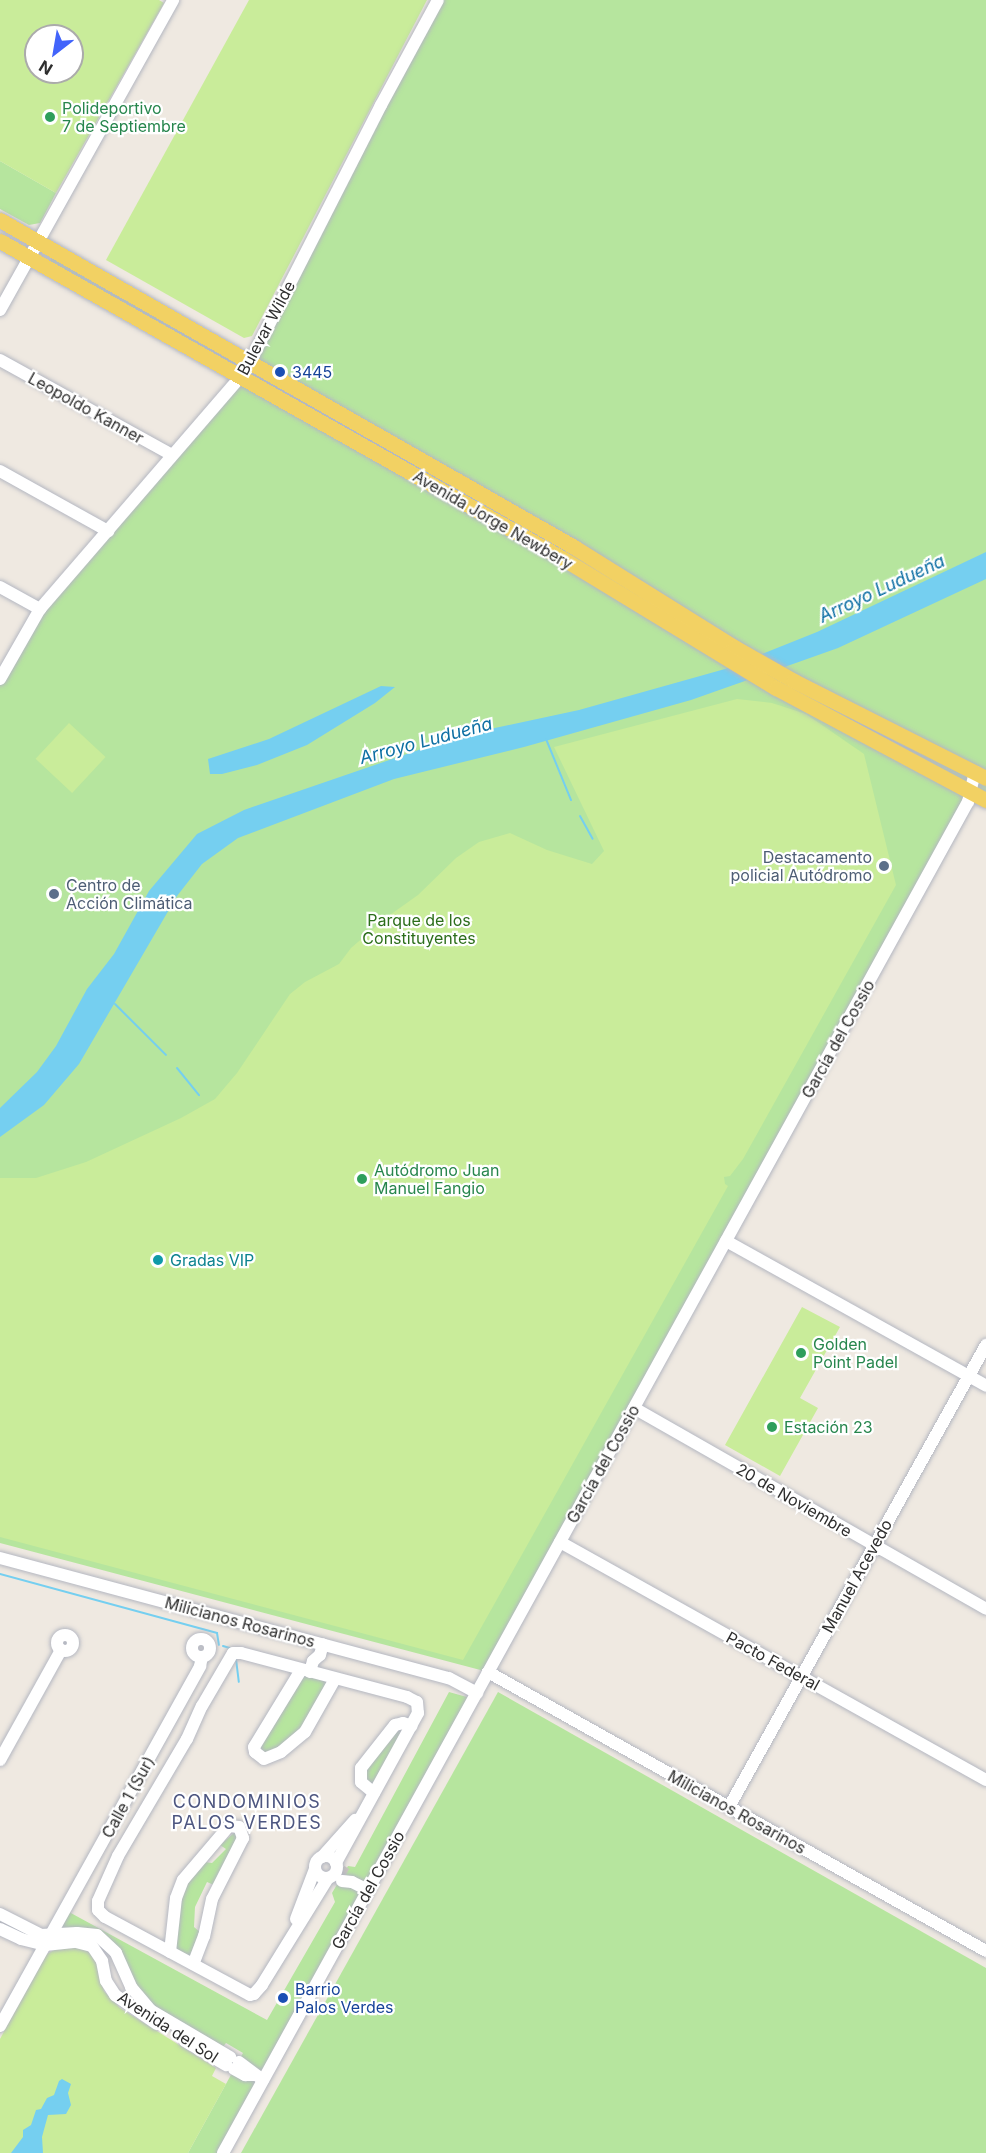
<!DOCTYPE html>
<meta charset="utf-8">
<style>
body{margin:0}
#map{position:relative;width:986px;height:2153px;overflow:hidden;background:#efe9e1;font-family:Inter,sans-serif}
div>[style]{position:absolute}
[style*='--x']{left:calc(var(--x)*1px);top:calc(var(--y)*1px);width:calc(var(--w)*1px);rotate:calc(var(--a)*1deg)}
.green>*{inset:0;background:#b6e59e}
.pitch>*{inset:0;background:#c9ec9a;transform-origin:0 0}
.water>*{inset:0;background:#75cff0}
.stream>*{height:2px;margin:-1px;padding:0 1px;transform-origin:1px;border-radius:1px;background:#75cff0}
.minor-tunnel>*{height:12px;margin-top:-6px;transform-origin:0;background:repeating-linear-gradient(90deg,#c8c4bd 0 12px,transparent 0 18px)}
.roads{filter:drop-shadow(0 0 2px #b4b7c1) drop-shadow(0 0 2px #b4b7c1)}
.minor>*{height:12px;margin:-6px;padding:0 6px;transform-origin:6px;border-radius:6px;background:#fff}
.minor>.ring{margin:-6px;padding:0;box-sizing:content-box;background:none;border:12px solid #fff;border-radius:50%}
.major>*{height:15px;margin:-7.5px;padding:0 7.5px;transform-origin:7.5px;border-radius:7.5px;background:#f2d163}
.dots>*{width:16px;height:16px;translate:-50% -50%;box-sizing:border-box;border:3px solid #fff;border-radius:50%}
span{translate:-50% -50%;white-space:nowrap;text-align:center;line-height:1.15;-webkit-text-stroke:4.5px #fff;paint-order:stroke}
.leisure-label{font-size:16px;color:#27864d}
.left{translate:0 -50%;text-align:left}
.street-label{font-size:16px;color:#2e2e2e}
.transit-label{font-size:16px;color:#164399}
.service-label{font-size:16px;color:#4e5e75}
.right{translate:-100% -50%;text-align:right}
.park-label{font-size:16px;color:#2c6e1b}
.culture-label{font-size:16px;color:#0d838f}
.water-label{font-size:18px;color:#0d6fa3;font-style:italic}
.neighbourhood-label{font-size:18px;color:#4d5680;letter-spacing:1.5px}
.north{position:absolute;left:24px;top:24px;width:60px;height:60px;box-sizing:border-box;background:#fff;border:2px solid #ababab;border-radius:50%;rotate:211deg;font-size:16px;font-weight:700;line-height:24px;text-align:center;color:#2e2e2e}
.north::after{content:'';display:block;margin:auto;width:21px;height:27px;background:#4264fb;clip-path:polygon(50% 0,100% 100%,50% 72%,0 100%)}
</style>
<div id="map">
<div class="green">
<div style="clip-path:polygon(438px 0,986px 0,986px 795px,977px 789px,978px 785px,971px 781px,968px 802px,488px 1672px,0 1543px,0 679px,40px 609px,241px 377px)"></div>
<div style="clip-path:polygon(0 161px,56px 193px,40px 223px,29px 225px,0 209px)"></div>
<div style="clip-path:polygon(54px 254px,234px 361px,233px 364px,50px 261px)"></div>
<div style="clip-path:polygon(302px 1675px,326px 1681px,327px 1686px,306px 1726px,282px 1747px,264px 1755px,258px 1745px)"></div>
<div style="clip-path:polygon(449px 1692px,474px 1699px,223px 2153px,188px 2153px,243px 2053px,226px 2043px,222px 2048px,157px 2010px,138px 1990px,114px 1945px,59px 1928px,69px 1912px,267px 2020px,335px 1902px,332px 1893px,348px 1866px,355px 1867px)"></div>
<div style="clip-path:polygon(498px 1692px,986px 1968px,986px 2153px,241px 2153px)"></div>
<div style="clip-path:polygon(398px 1726px,407px 1727px,374px 1784px,370px 1784px,362px 1773px)"></div>
<div style="clip-path:polygon(234px 1833px,240px 1837px,214px 1885px,207px 1882px,195px 1907px,194px 1927px,201px 1933px,191px 1956px,187px 1957px,175px 1948px,183px 1888px,204px 1862px,212px 1863px,226px 1849px,220px 1845px)"></div>
</div>
<div class="pitch">
<div style="clip-path:polygon(evenodd,0 0,159px 0,164px 3px,56px 193px,0 161px,0 0,36px 36px,72px 36px,72px 72px,36px 72px,36px 36px)"></div>
<div style="clip-path:polygon(249px 0,427px 0,252px 336px,244px 338px,106px 260px)"></div>
<div style="clip-path:polygon(737px 699px,772px 703px,806px 714px,864px 754px,896px 885px,743px 1159px,730px 1176px,724px 1177px,725px 1184px,728px 1186px,463px 1660px,0 1537px,0 1178px,36px 1178px,86px 1162px,181px 1118px,215px 1099px,237px 1073px,290px 994px,305px 982px,339px 964px,351px 948px,387px 917px,418px 895px,456px 858px,479px 842px,510px 833px,547px 850px,592px 864px,604px 851px,554px 747px)"></div>
<div style="left:69px;top:723px;width:50px;height:49px;rotate:43deg"></div>
<div style="clip-path:polygon(802px 1307px,840px 1327px,800px 1398px,818px 1408px,780px 1476px,725px 1445px)"></div>
<div style="clip-path:polygon(81px 1947px,95px 1956px,104px 1991px,120px 2008px,216px 2068px,212px 2076px,226px 2084px,188px 2153px,0 2153px,0 2039px,45px 1955px,56px 1949px)"></div>
</div>
<div class="water">
<div style="clip-path:polygon(986px 552px,986px 579px,838px 648px,691px 700px,524px 747px,394px 779px,238px 838px,202px 864px,177px 896px,79px 1064px,44px 1105px,0 1137px,0 1108px,37px 1072px,56px 1046px,87px 989px,114px 954px,149px 891px,197px 834px,244px 810px,462px 735px,579px 710px,725px 669px,817px 632px)"></div>
<div style="clip-path:polygon(381px 686px,395px 687px,375px 703px,307px 745px,257px 765px,222px 774px,210px 774px,208px 759px,269px 739px)"></div>
<div style="clip-path:polygon(62px 2079px,71px 2084px,68px 2093px,71px 2105px,66px 2114px,48px 2115px,42px 2137px,43px 2153px,11px 2153px,23px 2137px,23px 2130px,31px 2125px,36px 2110px,41px 2109px,47px 2098px,54px 2095px,59px 2081px)"></div>
</div>
<div class="stream">
<div style="--x:546;--y:739;--w:66;--a:67.7"></div>
<div style="--x:580;--y:816;--w:26;--a:61"></div>
<div style="--x:115;--y:1004;--w:72;--a:45"></div>
<div style="--x:177;--y:1068;--w:35;--a:51"></div>
<div style="--x:0;--y:1574;--w:225;--a:15.2"></div>
<div style="--x:217;--y:1633;--w:12;--a:81"></div>
<div style="--x:223;--y:1646;--w:7;--a:16"></div>
<div style="--x:236;--y:1659;--w:23;--a:83"></div>
</div>
<div class="minor-tunnel">
<div style="--x:341;--y:1871;--w:6;--a:31"></div>
</div>
<div class="roads">
<div class="minor">
<div style="--x:0;--y:310;--w:355;--a:-60.8"></div>
<div style="--x:0;--y:360;--w:196;--a:28.9"></div>
<div style="--x:0;--y:471;--w:124;--a:29.1"></div>
<div style="--x:0;--y:587;--w:46;--a:28.8"></div>
<div style="--x:0;--y:679;--w:81;--a:-60.3"></div>
<div style="--x:40;--y:609;--w:316;--a:-49.2"></div>
<div style="--x:246;--y:370;--w:297;--a:-63"></div>
<div style="--x:381;--y:105;--w:119;--a:-61.5"></div>
<div style="--x:726;--y:1241;--w:298;--a:29.1"></div>
<div style="--x:634;--y:1408;--w:405;--a:29.7"></div>
<div style="--x:560;--y:1542;--w:488;--a:29.2"></div>
<div style="--x:0;--y:1558;--w:465;--a:15"></div>
<div style="--x:449;--y:1678;--w:32;--a:28"></div>
<div class="ring" style="left:57px;top:1635px;width:4px;height:4px"></div>
<div class="ring" style="left:192px;top:1639px;width:6px;height:6px"></div>
<div style="--x:301;--y:1670;--w:90;--a:121.4"></div>
<div style="--x:254;--y:1747;--w:5;--a:79"></div>
<div style="--x:255;--y:1752;--w:11;--a:38"></div>
<div style="--x:264;--y:1759;--w:18;--a:-22"></div>
<div style="--x:281;--y:1752;--w:31;--a:-40"></div>
<div style="--x:305;--y:1732;--w:61;--a:-60.5"></div>
<div style="--x:310;--y:1672;--w:11;--a:-75"></div>
<div style="--x:313;--y:1661;--w:9;--a:-41"></div>
<div style="--x:320;--y:1655;--w:11;--a:-75"></div>
<div style="--x:488;--y:1672;--w:571;--a:29.26"></div>
<div style="--x:0;--y:1760;--w:126;--a:-61"></div>
<div style="--x:374;--y:1793;--w:17;--a:-140"></div>
<div style="--x:361;--y:1782;--w:14;--a:-90"></div>
<div style="--x:361;--y:1768;--w:55;--a:-51.7"></div>
<div style="--x:395;--y:1725;--w:8;--a:-14"></div>
<div style="--x:403;--y:1723;--w:9;--a:18"></div>
<div style="--x:729;--y:1807;--w:529;--a:-60.91"></div>
<div class="ring" style="left:315px;top:1856px;width:10px;height:10px"></div>
<div style="--x:322;--y:1857;--w:50;--a:-48.3"></div>
<div style="--x:328;--y:1878;--w:126;--a:121.7"></div>
<div style="--x:262;--y:1985;--w:12;--a:132"></div>
<div style="--x:254;--y:1994;--w:4;--a:166"></div>
<div style="--x:250;--y:1995;--w:165;--a:-151.7"></div>
<div style="--x:105;--y:1917;--w:10;--a:-135"></div>
<div style="--x:98;--y:1910;--w:9;--a:-90"></div>
<div style="--x:98;--y:1901;--w:49;--a:-66"></div>
<div style="--x:118;--y:1856;--w:136;--a:-59.5"></div>
<div style="--x:187;--y:1739;--w:36;--a:-66"></div>
<div style="--x:202;--y:1706;--w:61;--a:-59.7"></div>
<div style="--x:233;--y:1653;--w:8;--a:0"></div>
<div style="--x:241;--y:1653;--w:172;--a:14.8"></div>
<div style="--x:407;--y:1697;--w:11;--a:27"></div>
<div style="--x:417;--y:1702;--w:11;--a:85"></div>
<div style="--x:418;--y:1713;--w:171;--a:118.7"></div>
<div style="--x:342;--y:1881;--w:10;--a:6"></div>
<div style="--x:352;--y:1882;--w:18;--a:27"></div>
<div style="--x:0;--y:1914;--w:46;--a:27.1"></div>
<div style="--x:41;--y:1935;--w:36;--a:-3"></div>
<div style="--x:77;--y:1933;--w:20;--a:6"></div>
<div style="--x:97;--y:1935;--w:26;--a:43"></div>
<div style="--x:116;--y:1953;--w:37;--a:66"></div>
<div style="--x:131;--y:1987;--w:30;--a:50"></div>
<div style="--x:150;--y:2010;--w:93;--a:30.4"></div>
<div style="--x:296;--y:1919;--w:53;--a:-69.2"></div>
<div style="--x:0;--y:1929;--w:23;--a:25"></div>
<div style="--x:21;--y:1939;--w:25;--a:14"></div>
<div style="--x:45;--y:1945;--w:31;--a:-6"></div>
<div style="--x:76;--y:1942;--w:16;--a:14"></div>
<div style="--x:92;--y:1946;--w:18;--a:56"></div>
<div style="--x:102;--y:1961;--w:20;--a:79"></div>
<div style="--x:106;--y:1981;--w:17;--a:57"></div>
<div style="--x:115;--y:1995;--w:51;--a:34.6"></div>
<div style="--x:170;--y:1952;--w:54;--a:-83.7"></div>
<div style="--x:176;--y:1898;--w:19;--a:-69"></div>
<div style="--x:183;--y:1880;--w:71;--a:-49.6"></div>
<div style="--x:229;--y:1826;--w:10;--a:6"></div>
<div style="--x:239;--y:1827;--w:12;--a:70"></div>
<div style="--x:243;--y:1838;--w:68;--a:116.9"></div>
<div style="--x:212;--y:1899;--w:38;--a:102"></div>
<div style="--x:204;--y:1936;--w:30;--a:111"></div>
<div style="--x:0;--y:2026;--w:412;--a:-60.9"></div>
<div style="--x:200;--y:1666;--w:9;--a:-77"></div>
<div style="--x:185;--y:2041;--w:48;--a:30.3"></div>
<div style="--x:239;--y:2062;--w:30;--a:37"></div>
<div style="--x:234;--y:2069;--w:13;--a:29"></div>
<div style="--x:245;--y:2075;--w:9;--a:0"></div>
<div style="--x:223;--y:2153;--w:1543;--a:-61.13"></div>
<div style="--x:968;--y:802;--w:31;--a:-77"></div>
</div>
<div class="major">
<div style="--x:0;--y:220;--w:661;--a:29.67"></div>
<div style="--x:574;--y:547;--w:189;--a:32"></div>
<div style="--x:734;--y:647;--w:69;--a:29.5"></div>
<div style="--x:794;--y:681;--w:215;--a:26.8"></div>
<div style="--x:0;--y:241;--w:645;--a:29.43"></div>
<div style="--x:562;--y:558;--w:250;--a:31.3"></div>
<div style="--x:776;--y:688;--w:238;--a:28.1"></div>
</div>
</div>
<div class="dots">
<div style="left:50px;top:117px;background:#2e9e5b"></div>
<div style="left:280px;top:372px;background:#1a4fb4"></div>
<div style="left:884px;top:866px;background:#5c6f8a"></div>
<div style="left:54px;top:894px;background:#5c6f8a"></div>
<div style="left:362px;top:1179px;background:#2e9e5b"></div>
<div style="left:158px;top:1260px;background:#0f9aa8"></div>
<div style="left:801px;top:1353px;background:#2e9e5b"></div>
<div style="left:772px;top:1427px;background:#2e9e5b"></div>
<div style="left:283px;top:1998px;background:#1a4fb4"></div>
</div>
<div class="leisure-label">
<span class="left" style="left:62px;top:117px">Polideportivo<br>7 de Septiembre</span>
<span class="left" style="left:374px;top:1179px">Autódromo Juan<br>Manuel Fangio</span>
<span class="left" style="left:813px;top:1353px">Golden<br>Point Padel</span>
<span class="left" style="left:784px;top:1427px">Estación 23</span>
</div>
<div class="street-label">
<span style="left:266px;top:328px;rotate:-62deg">Bulevar Wilde</span>
<span style="left:86px;top:408px;rotate:29deg">Leopoldo Kanner</span>
<span style="left:493px;top:520px;rotate:30deg">Avenida Jorge Newbery</span>
<span style="left:838px;top:1039px;rotate:-61deg">García del Cossio</span>
<span style="left:603px;top:1464px;rotate:-61deg">García del Cossio</span>
<span style="left:794px;top:1500px;rotate:30deg">20 de Noviembre</span>
<span style="left:857px;top:1576px;rotate:-61deg">Manuel Acevedo</span>
<span style="left:240px;top:1622px;rotate:15deg">Milicianos Rosarinos</span>
<span style="left:773px;top:1661px;rotate:29deg">Pacto Federal</span>
<span style="left:128px;top:1797px;rotate:-61deg">Calle 1 (Sur)</span>
<span style="left:737px;top:1812px;rotate:29deg">Milicianos Rosarinos</span>
<span style="left:368px;top:1890px;rotate:-61deg">García del Cossio</span>
<span style="left:168px;top:2027px;rotate:33deg">Avenida del Sol</span>
</div>
<div class="transit-label">
<span class="left" style="left:292px;top:372px">3445</span>
<span class="left" style="left:295px;top:1998px">Barrio<br>Palos Verdes</span>
</div>
<div class="service-label">
<span class="right" style="left:872px;top:866px">Destacamento<br>policial Autódromo</span>
<span class="left" style="left:66px;top:894px">Centro de<br>Acción Climática</span>
</div>
<div class="park-label">
<span style="left:419px;top:929px">Parque de los<br>Constituyentes</span>
</div>
<div class="culture-label">
<span class="left" style="left:170px;top:1260px">Gradas VIP</span>
</div>
<div class="water-label">
<span style="left:882px;top:589px;rotate:-25deg">Arroyo Ludueña</span>
<span style="left:426px;top:741px;rotate:-15deg">Arroyo Ludueña</span>
</div>
<div class="neighbourhood-label">
<span style="left:247px;top:1813px">CONDOMINIOS<br>PALOS VERDES</span>
</div>
<div class="north">N</div>
</div>
